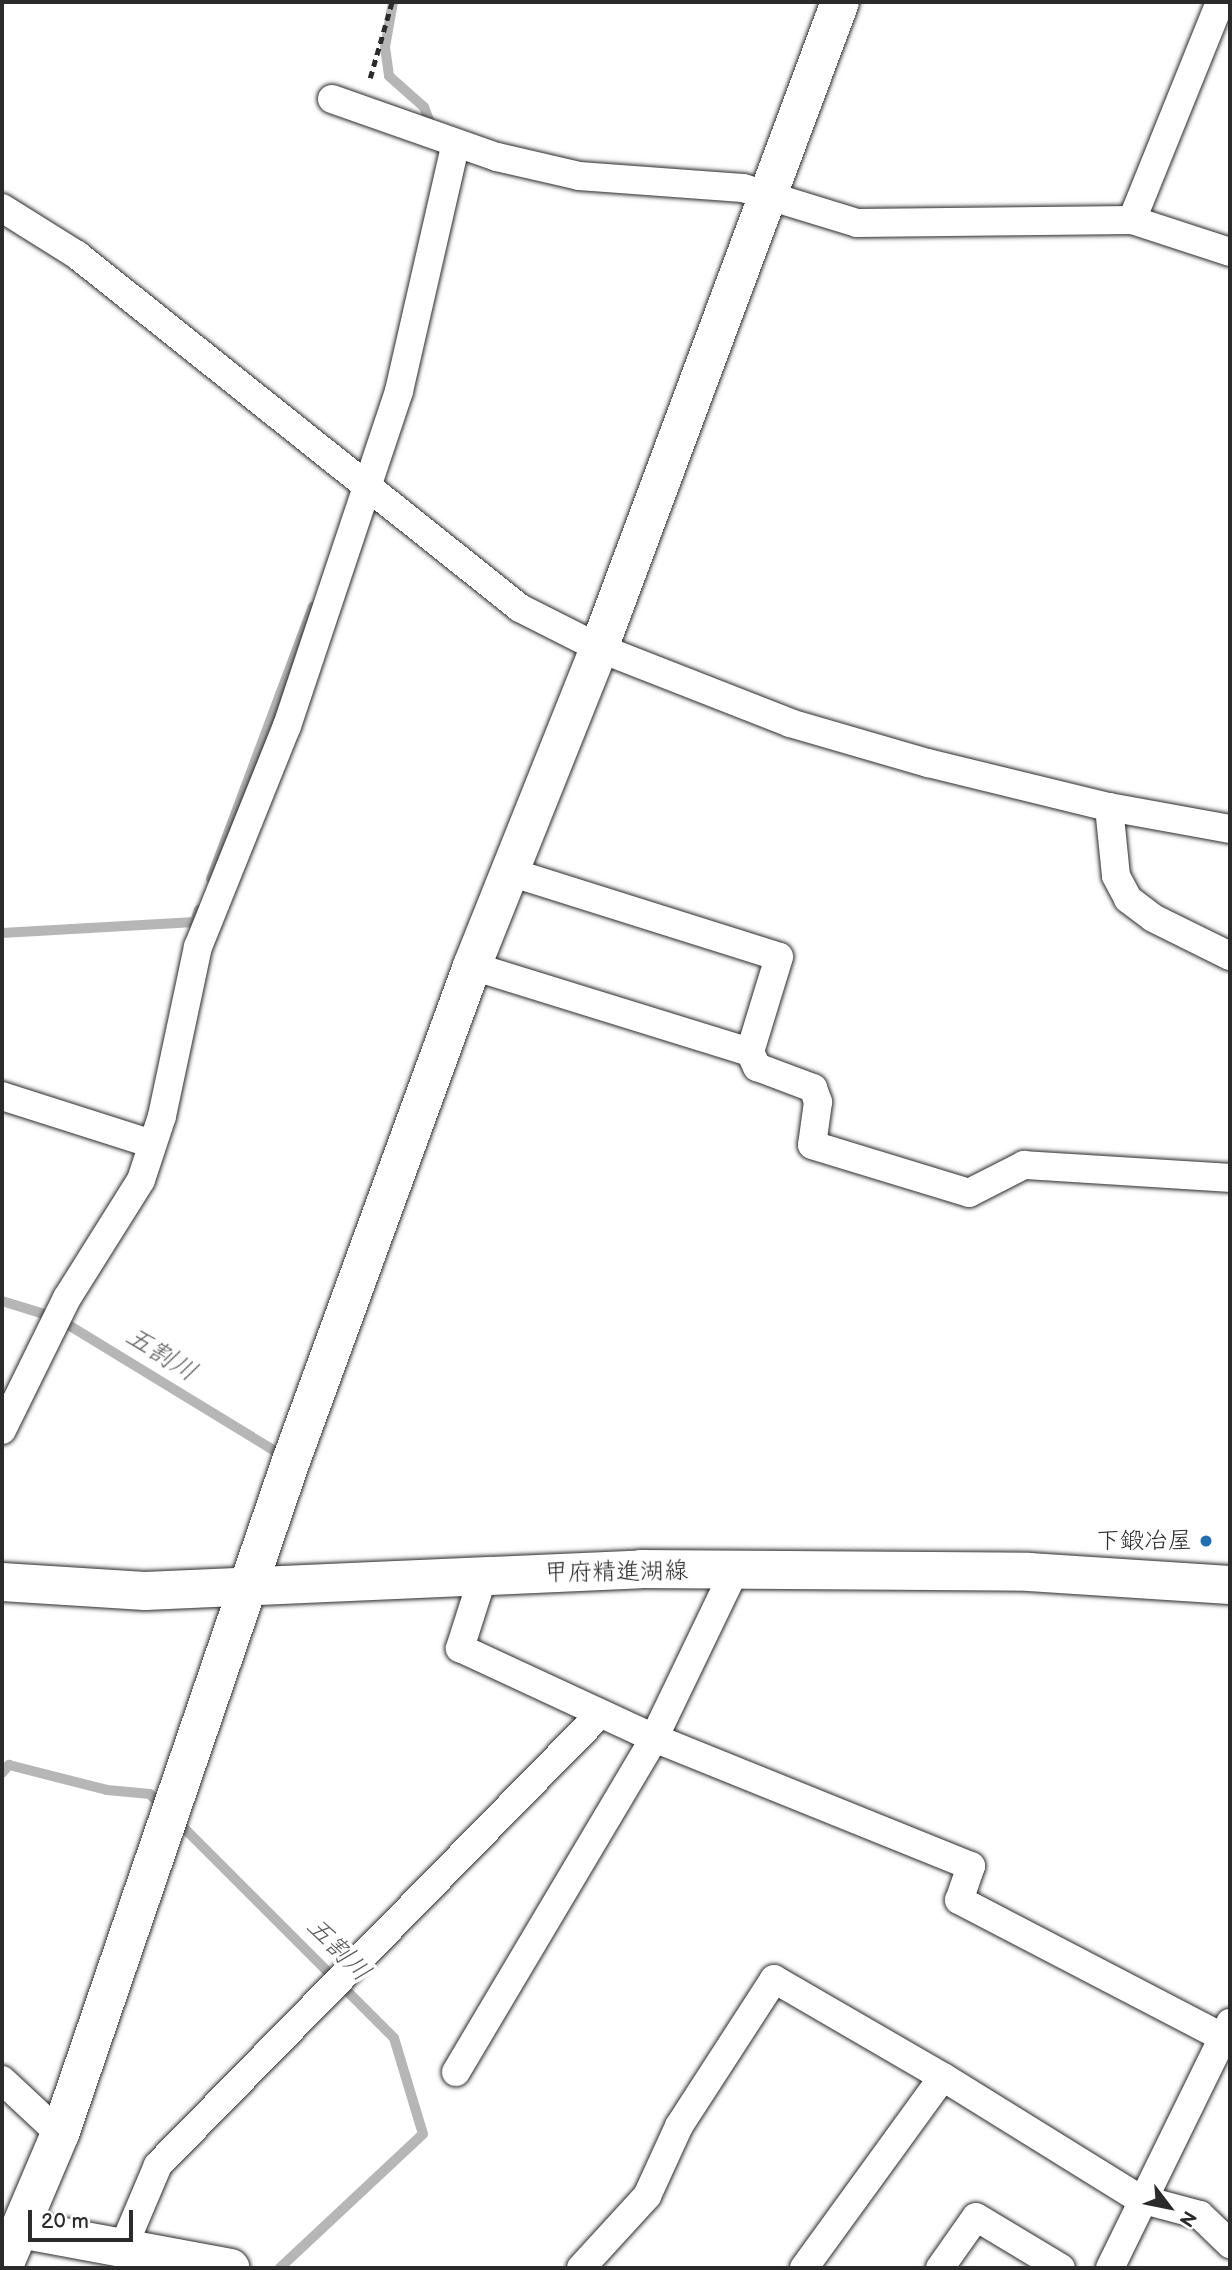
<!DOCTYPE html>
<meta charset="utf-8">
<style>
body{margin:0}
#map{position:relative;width:1232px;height:2270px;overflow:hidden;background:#fff;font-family:"Balsamiq Sans","Klee One",sans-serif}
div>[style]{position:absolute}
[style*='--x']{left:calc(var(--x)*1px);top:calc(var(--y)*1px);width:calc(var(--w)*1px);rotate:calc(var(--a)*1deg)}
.stream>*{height:10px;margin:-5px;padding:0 5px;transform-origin:5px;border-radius:5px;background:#b6b6b6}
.path>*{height:4.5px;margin-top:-2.25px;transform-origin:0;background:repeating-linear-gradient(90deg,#2b2b2b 0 7px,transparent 0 12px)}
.roads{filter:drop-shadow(0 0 2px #2b2b2b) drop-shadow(0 0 2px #2b2b2b)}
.street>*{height:28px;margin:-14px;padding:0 14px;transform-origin:14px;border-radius:14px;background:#fff}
.secondary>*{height:38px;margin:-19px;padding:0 19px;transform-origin:19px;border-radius:19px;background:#fff}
.dots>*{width:19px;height:19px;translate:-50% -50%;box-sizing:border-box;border:4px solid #fff;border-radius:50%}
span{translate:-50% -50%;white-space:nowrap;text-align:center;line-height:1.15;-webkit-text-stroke:7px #fff;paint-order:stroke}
.poi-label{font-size:24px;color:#2b2b2b}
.right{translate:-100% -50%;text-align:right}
.street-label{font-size:24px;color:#2b2b2b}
.water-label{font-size:26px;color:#5c5c5c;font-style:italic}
.frame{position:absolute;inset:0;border:4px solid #2b2b2b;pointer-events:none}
.north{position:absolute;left:1134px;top:2172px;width:70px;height:70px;-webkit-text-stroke:5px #fff;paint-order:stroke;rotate:122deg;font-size:19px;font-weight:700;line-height:28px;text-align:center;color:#2b2b2b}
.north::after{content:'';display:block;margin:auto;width:24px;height:32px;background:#2b2b2b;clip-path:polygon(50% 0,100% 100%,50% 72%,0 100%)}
.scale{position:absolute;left:28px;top:2210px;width:105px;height:32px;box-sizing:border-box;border:4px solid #2b2b2b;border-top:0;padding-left:9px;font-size:21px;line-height:24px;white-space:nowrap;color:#2b2b2b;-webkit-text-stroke:5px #fff;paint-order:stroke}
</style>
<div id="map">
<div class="stream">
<div style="--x:393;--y:2;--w:46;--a:100.1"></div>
<div style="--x:385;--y:47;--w:29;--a:82"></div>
<div style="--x:389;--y:76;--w:47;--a:41.5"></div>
<div style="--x:424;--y:107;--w:26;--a:69"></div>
<div style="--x:211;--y:879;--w:291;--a:-69.5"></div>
<div style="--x:2;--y:933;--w:193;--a:-3.3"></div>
<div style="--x:195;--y:922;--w:13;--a:-72"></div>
<div style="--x:2;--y:1301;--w:58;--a:17.2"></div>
<div style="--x:57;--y:1318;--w:268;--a:31.4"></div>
<div style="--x:2;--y:1773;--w:11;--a:-49"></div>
<div style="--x:9;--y:1765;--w:101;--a:14.3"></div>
<div style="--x:107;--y:1790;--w:43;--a:5.3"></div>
<div style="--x:150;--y:1794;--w:19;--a:47"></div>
<div style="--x:175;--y:1819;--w:310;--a:45"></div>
<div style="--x:394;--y:2038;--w:100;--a:73.2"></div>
<div style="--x:423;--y:2134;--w:196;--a:136.9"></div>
</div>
<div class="path">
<div style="--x:370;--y:78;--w:79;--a:-73.9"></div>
</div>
<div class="roads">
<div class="street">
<div style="--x:332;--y:99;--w:175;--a:19.4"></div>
<div style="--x:497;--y:157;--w:84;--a:13"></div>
<div style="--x:579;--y:176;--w:164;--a:4.2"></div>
<div style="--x:743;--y:188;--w:119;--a:17.1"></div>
<div style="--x:857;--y:223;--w:275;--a:-0.6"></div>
<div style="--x:1132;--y:220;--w:103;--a:18.1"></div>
<div style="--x:2;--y:208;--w:89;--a:32.1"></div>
<div style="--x:77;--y:255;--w:566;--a:38.55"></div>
<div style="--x:520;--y:608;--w:89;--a:26.9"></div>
<div style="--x:599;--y:648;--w:205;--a:21.4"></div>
<div style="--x:790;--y:723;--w:144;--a:16.2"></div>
<div style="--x:928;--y:763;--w:186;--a:13.7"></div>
<div style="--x:1109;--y:807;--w:123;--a:10.3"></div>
<div style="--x:1132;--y:220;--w:235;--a:-68"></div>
<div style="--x:1109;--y:807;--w:69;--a:84.2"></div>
<div style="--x:1116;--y:876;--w:26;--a:62"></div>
<div style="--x:1128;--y:899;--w:31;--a:37"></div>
<div style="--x:1153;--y:918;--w:86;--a:26.3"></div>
<div style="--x:507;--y:871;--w:285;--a:17.5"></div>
<div style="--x:779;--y:957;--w:99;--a:107"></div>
<div style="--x:472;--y:966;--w:291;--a:17.2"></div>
<div style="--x:750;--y:1052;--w:17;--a:65"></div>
<div style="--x:757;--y:1067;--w:60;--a:20.6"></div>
<div style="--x:813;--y:1088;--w:15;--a:70"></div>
<div style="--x:818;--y:1102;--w:43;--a:97.9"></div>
<div style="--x:812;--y:1145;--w:164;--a:17"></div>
<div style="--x:969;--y:1193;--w:62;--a:-27"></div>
<div style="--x:1024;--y:1165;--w:206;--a:3.6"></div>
<div style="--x:2;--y:1096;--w:157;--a:17.7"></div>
<div style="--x:2;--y:1430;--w:147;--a:-63.8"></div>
<div style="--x:67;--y:1298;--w:139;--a:-57.9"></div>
<div style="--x:141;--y:1180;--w:67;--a:-71.8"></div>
<div style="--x:162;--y:1116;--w:173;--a:-78"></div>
<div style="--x:198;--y:947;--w:238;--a:-68.1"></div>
<div style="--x:287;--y:726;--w:353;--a:-71.5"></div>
<div style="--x:399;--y:391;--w:254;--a:-77.1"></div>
<div style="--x:483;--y:1576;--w:76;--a:107.7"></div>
<div style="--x:460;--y:1648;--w:214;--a:24.9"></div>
<div style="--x:654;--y:1738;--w:342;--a:22"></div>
<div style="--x:971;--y:1866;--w:36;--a:109"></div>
<div style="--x:959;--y:1900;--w:297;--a:27.5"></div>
<div style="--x:456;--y:2072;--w:388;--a:-59.3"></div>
<div style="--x:654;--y:1738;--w:187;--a:-64.3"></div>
<div style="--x:2;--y:2080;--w:79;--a:43"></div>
<div style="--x:122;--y:2250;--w:92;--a:-67"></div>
<div style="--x:158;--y:2165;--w:630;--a:-45.58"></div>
<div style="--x:581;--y:2268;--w:98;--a:-47.5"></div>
<div style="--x:647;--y:2196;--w:77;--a:-65.4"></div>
<div style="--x:679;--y:2126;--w:175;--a:-57.1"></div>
<div style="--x:774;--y:1979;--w:195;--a:30.1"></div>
<div style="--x:804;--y:2268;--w:236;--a:-54"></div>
<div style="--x:943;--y:2077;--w:232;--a:31.8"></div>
<div style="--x:1140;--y:2199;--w:62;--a:14.9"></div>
<div style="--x:1200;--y:2215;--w:42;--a:44"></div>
<div style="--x:940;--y:2268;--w:62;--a:-54.8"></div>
<div style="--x:976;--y:2217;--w:99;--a:31"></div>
<div style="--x:1110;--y:2268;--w:273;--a:-63.9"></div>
</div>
<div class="secondary">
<div style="--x:2;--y:1582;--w:143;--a:3.6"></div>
<div style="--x:145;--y:1591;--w:496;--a:-2.5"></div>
<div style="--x:641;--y:1569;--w:388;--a:0.4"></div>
<div style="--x:1029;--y:1572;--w:201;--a:3.7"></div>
<div style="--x:20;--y:2229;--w:214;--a:10.5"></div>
<div style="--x:3;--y:2268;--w:146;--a:-67"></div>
<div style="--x:60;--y:2134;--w:712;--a:-71.06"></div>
<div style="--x:291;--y:1461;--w:527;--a:-69.91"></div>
<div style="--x:472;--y:966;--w:342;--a:-68.2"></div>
<div style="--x:599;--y:648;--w:689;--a:-69.54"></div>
</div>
</div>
<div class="dots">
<div style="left:1206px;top:1541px;background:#1f6fb2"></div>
</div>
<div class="poi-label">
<span class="right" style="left:1192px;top:1541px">下鍛冶屋</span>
</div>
<div class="street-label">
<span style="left:616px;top:1572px;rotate:-1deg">甲府精進湖線</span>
</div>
<div class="water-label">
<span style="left:161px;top:1355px;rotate:32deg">五割川</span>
<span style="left:338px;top:1950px;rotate:45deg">五割川</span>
</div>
<div class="frame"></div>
<div class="north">N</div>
<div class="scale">20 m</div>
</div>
